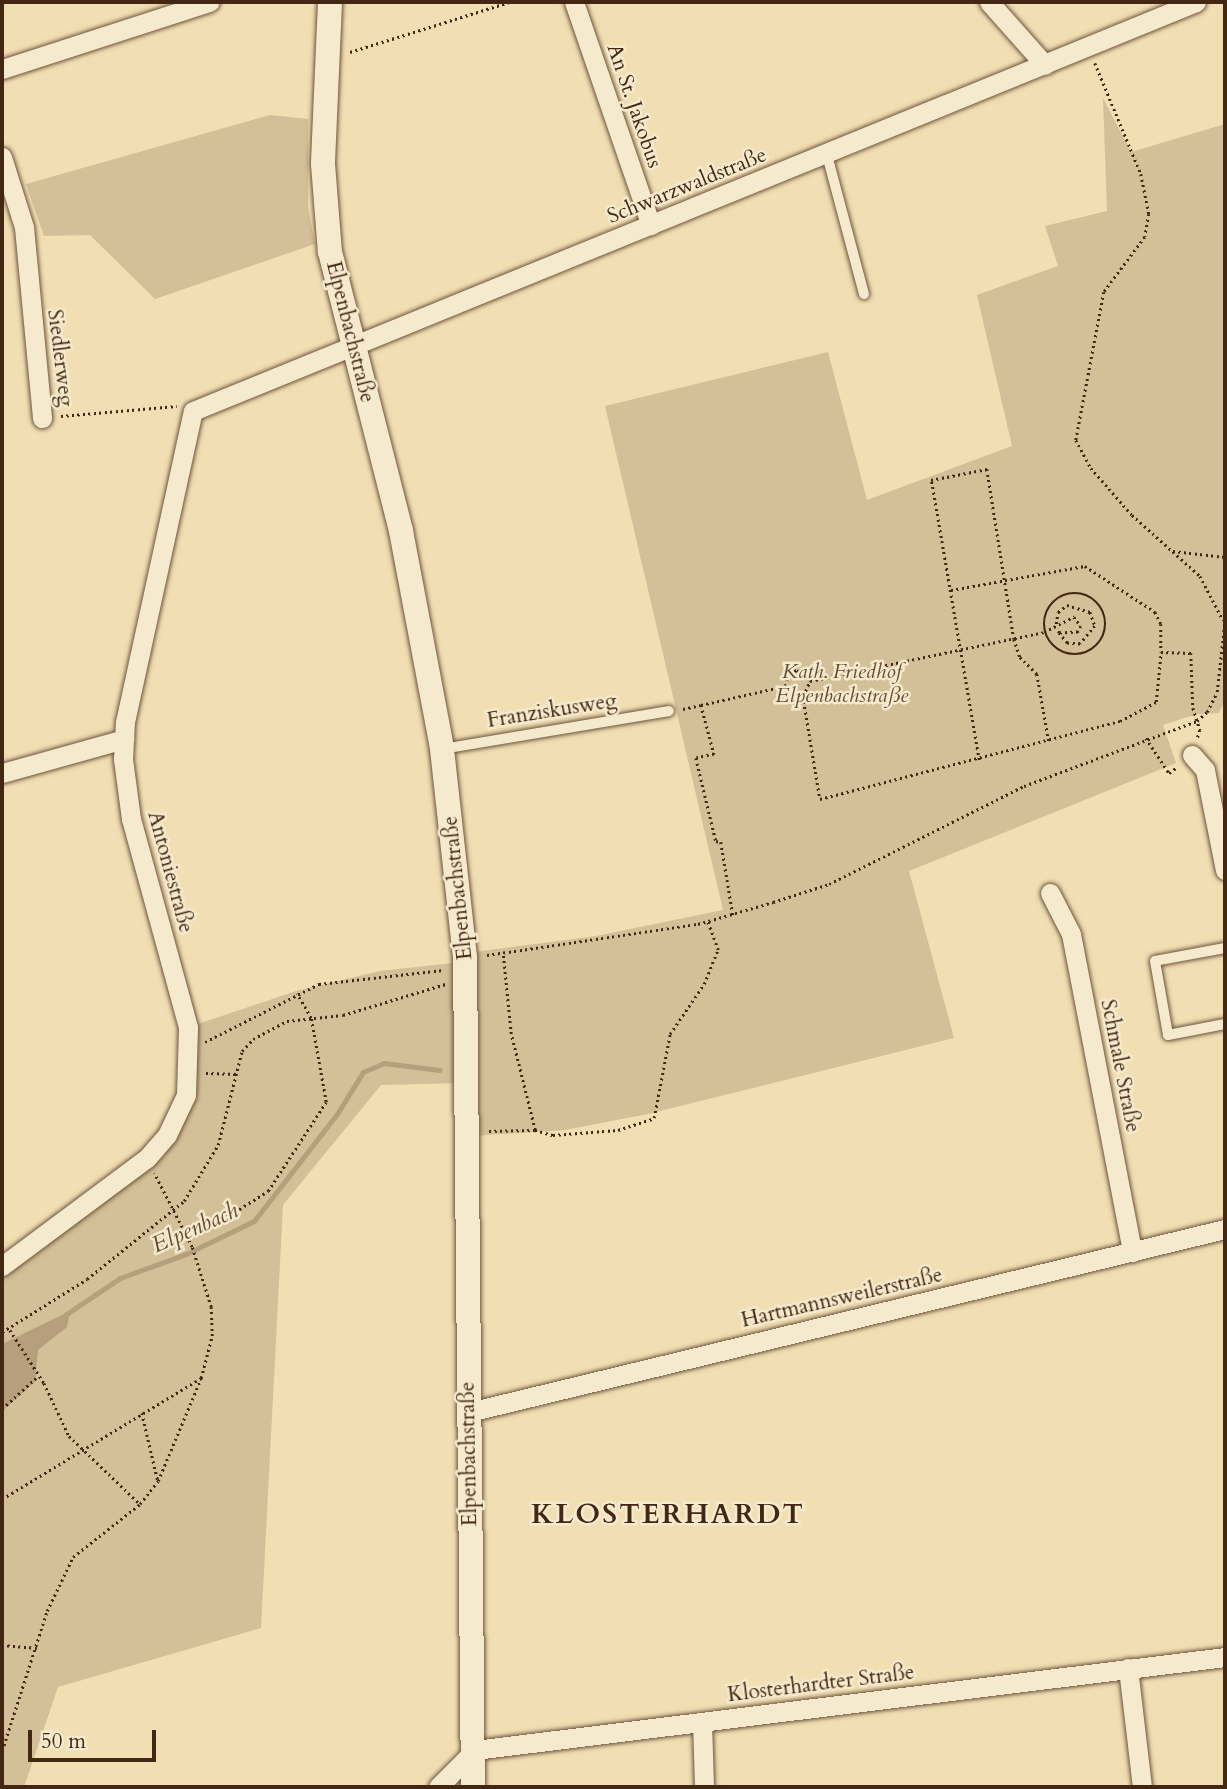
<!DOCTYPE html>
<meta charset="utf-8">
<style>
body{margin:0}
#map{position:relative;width:1227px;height:1789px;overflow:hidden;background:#f1deb3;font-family:Cardo,serif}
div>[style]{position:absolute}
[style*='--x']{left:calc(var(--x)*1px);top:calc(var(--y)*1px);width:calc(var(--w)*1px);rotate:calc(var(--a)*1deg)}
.green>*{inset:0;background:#d3bf98}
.water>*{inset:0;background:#b69f7d}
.stream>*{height:5px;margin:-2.5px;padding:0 2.5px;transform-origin:2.5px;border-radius:2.5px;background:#b69f7d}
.path>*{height:2.5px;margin-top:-1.25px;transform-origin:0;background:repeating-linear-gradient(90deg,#432614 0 2px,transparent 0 5.5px)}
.path>.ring{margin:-1.25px;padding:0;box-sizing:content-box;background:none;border:2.5px solid #432614;border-radius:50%}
.roads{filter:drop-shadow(0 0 2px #6e543c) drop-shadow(0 0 2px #6e543c)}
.service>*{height:10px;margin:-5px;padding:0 5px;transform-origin:5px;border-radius:5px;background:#f6eace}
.minor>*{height:19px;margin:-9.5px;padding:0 9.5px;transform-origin:9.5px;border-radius:9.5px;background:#f6eace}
.tertiary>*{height:24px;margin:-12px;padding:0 12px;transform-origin:12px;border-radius:12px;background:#f6eace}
span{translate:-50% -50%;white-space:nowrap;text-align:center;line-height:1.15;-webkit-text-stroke:5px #f6eace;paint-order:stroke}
.street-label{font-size:21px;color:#432614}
.park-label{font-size:21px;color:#674c35;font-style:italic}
.water-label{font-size:23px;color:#664a34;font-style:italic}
.district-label{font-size:28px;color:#432614;font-weight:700;letter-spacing:2px}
.frame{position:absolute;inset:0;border:4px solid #432614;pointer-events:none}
.scale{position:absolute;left:28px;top:1730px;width:128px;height:32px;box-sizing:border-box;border:4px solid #432614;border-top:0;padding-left:9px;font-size:21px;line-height:24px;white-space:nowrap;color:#432614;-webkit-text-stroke:5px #f6eace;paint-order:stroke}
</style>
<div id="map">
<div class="green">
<div style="clip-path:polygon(1103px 98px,1131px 152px,1225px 124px,1225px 700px,1219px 713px,1197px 714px,1163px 725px,1176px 763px,909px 871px,954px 1038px,648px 1114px,565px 1130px,472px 1136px,467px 953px,596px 936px,723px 910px,605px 406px,828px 352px,867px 500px,1012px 446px,977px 295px,1058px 266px,1045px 226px,1107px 211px)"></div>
<div style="clip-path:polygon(270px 115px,308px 119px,308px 207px,315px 244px,155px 299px,90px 235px,44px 236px,26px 184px)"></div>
<div style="clip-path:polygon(462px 962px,464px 1083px,381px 1085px,283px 1205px,261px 1628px,58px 1687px,24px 1787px,2px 1787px,2px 1273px,171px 1135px,192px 1026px,296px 991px,380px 971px)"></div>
</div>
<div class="water">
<div style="clip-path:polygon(70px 1311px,67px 1327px,38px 1350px,35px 1382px,2px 1411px,2px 1344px)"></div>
</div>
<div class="stream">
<div style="--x:65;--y:1315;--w:66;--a:-33.9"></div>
<div style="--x:120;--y:1278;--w:70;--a:-20"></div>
<div style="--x:186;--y:1254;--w:76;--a:-25.9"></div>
<div style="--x:254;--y:1221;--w:135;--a:-52.2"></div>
<div style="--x:337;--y:1114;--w:49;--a:-58.2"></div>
<div style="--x:363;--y:1072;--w:23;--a:-23"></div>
<div style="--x:384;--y:1063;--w:56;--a:7.1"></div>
</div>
<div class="path">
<div style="--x:350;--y:52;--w:168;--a:-17.4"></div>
<div style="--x:1095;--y:63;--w:120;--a:67.5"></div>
<div style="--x:1141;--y:174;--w:41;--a:78.7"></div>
<div style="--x:1149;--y:214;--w:23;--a:100"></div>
<div style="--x:1145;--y:237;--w:69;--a:126.7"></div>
<div style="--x:1104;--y:292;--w:151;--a:100.7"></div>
<div style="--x:1076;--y:440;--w:32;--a:62"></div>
<div style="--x:1091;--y:468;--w:62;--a:48.9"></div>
<div style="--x:1132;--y:515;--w:91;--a:41.9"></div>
<div style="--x:1200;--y:576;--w:50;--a:62.4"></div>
<div style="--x:61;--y:416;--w:116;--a:-4.9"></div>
<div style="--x:1173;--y:551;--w:52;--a:6.6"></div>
<div style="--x:951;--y:590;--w:136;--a:-10.2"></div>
<div style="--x:1085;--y:566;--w:84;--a:33.3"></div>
<div style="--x:1155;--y:612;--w:13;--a:63"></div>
<div style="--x:1161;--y:624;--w:28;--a:90"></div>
<div class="ring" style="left:1044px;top:593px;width:59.5px;height:59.5px"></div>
<div style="--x:1056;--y:624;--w:12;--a:-81"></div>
<div style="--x:1058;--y:612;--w:11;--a:-38"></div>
<div style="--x:1067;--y:605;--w:24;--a:17"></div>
<div style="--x:1090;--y:612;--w:15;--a:70"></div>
<div style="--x:1095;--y:626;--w:23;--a:130"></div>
<div style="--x:1080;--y:644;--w:13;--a:-176"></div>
<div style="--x:1067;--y:643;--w:13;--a:-129"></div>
<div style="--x:785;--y:686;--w:13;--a:51"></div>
<div style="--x:793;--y:696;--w:10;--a:0"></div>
<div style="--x:803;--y:696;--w:17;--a:-65"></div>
<div style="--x:803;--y:696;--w:104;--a:80.6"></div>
<div style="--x:820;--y:799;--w:310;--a:-14.6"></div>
<div style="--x:1120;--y:721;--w:41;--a:-27.8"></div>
<div style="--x:1156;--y:702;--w:50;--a:-84.3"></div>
<div style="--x:1161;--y:652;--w:30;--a:2"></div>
<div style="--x:1191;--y:653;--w:55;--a:87.9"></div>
<div style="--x:1193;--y:708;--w:23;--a:72"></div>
<div style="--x:1200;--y:730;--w:10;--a:107"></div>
<div style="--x:701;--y:705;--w:86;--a:-12.7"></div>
<div style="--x:785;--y:686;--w:14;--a:-73"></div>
<div style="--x:789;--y:673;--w:9;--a:-21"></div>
<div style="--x:797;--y:670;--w:17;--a:40"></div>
<div style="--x:810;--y:681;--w:239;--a:-11.8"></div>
<div style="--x:1044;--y:632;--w:34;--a:-27"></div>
<div style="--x:1074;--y:617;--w:11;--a:52"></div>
<div style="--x:1081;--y:626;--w:7;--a:117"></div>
<div style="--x:1078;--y:632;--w:19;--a:177"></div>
<div style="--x:1059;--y:633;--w:5;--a:-112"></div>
<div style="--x:683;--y:709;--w:18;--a:-13"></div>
<div style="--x:701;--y:705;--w:51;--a:75.1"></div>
<div style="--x:714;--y:754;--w:18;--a:167"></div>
<div style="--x:696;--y:758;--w:85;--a:76.5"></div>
<div style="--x:716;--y:841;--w:5;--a:11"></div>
<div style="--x:721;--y:842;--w:74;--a:80.7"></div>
<div style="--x:1146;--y:738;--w:42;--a:56.7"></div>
<div style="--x:1169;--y:773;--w:10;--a:-37"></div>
<div style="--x:979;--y:760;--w:284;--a:-99.7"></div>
<div style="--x:931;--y:480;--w:57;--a:-11.1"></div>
<div style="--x:987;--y:469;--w:172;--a:81"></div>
<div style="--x:1014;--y:639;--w:19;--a:72"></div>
<div style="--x:1020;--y:657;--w:24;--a:45"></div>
<div style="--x:1037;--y:674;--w:69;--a:80"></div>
<div style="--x:487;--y:955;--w:213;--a:-8.4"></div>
<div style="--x:698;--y:924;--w:78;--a:-16.3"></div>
<div style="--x:773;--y:902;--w:59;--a:-17.8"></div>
<div style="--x:829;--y:884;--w:218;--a:-26.7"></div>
<div style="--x:1024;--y:786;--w:185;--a:-20.6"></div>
<div style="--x:1197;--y:721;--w:13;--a:-42"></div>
<div style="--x:1207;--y:712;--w:22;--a:-63"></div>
<div style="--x:1217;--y:692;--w:74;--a:-83.8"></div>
<div style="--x:205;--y:1042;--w:128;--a:-27"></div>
<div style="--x:319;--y:984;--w:125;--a:-6.4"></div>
<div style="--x:206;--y:1073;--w:32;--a:2"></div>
<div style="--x:535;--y:1130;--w:19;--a:16"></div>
<div style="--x:553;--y:1135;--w:65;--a:-4.4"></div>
<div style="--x:618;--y:1130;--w:38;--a:-18"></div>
<div style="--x:654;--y:1118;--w:86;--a:-79.2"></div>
<div style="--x:670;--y:1034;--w:60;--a:-55.8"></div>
<div style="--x:704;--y:984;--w:37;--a:-68"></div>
<div style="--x:718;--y:950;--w:30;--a:-110"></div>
<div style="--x:489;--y:1131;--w:46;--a:-1.2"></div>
<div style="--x:535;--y:1130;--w:99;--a:-104"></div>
<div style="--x:511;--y:1034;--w:80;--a:-95.7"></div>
<div style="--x:186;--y:1233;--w:48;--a:-22.2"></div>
<div style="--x:230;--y:1215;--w:45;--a:-32.3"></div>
<div style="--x:268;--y:1191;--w:106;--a:-56.9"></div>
<div style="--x:326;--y:1102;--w:85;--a:-100.1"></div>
<div style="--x:311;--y:1018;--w:28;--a:-120"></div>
<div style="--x:10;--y:1330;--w:63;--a:57.3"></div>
<div style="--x:44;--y:1383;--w:59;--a:64.7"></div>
<div style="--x:69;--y:1436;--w:98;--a:43.8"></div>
<div style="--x:2;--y:1332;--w:100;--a:-31.9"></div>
<div style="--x:87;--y:1279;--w:124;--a:-38.8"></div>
<div style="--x:184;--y:1201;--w:66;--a:-58.7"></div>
<div style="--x:218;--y:1145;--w:97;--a:-75.7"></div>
<div style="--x:242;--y:1051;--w:16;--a:-47"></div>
<div style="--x:253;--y:1039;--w:38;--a:-28"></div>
<div style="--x:287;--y:1021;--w:56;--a:-6.1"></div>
<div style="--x:343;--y:1015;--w:108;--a:-16.8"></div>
<div style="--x:2;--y:1409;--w:49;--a:-42.5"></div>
<div style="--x:142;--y:1413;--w:70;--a:76.8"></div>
<div style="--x:2;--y:1499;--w:233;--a:-31.3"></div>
<div style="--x:201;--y:1378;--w:43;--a:-75.3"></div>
<div style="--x:212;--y:1336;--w:29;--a:-92"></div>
<div style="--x:211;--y:1307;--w:63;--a:-107.6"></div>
<div style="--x:192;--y:1247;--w:83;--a:-117.2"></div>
<div style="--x:2;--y:1645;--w:35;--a:5"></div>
<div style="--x:2;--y:1751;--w:147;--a:-72.2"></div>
<div style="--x:47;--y:1611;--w:60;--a:-64.3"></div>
<div style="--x:73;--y:1557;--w:85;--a:-38.3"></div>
<div style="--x:140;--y:1504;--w:29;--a:-52"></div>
<div style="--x:158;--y:1481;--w:112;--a:-67.3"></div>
</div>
<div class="roads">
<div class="service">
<div style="--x:827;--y:155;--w:144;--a:75.1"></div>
<div style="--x:442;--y:749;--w:230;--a:-9.5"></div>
<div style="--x:1225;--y:948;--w:71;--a:169.5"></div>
<div style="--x:1155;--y:961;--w:75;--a:80"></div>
<div style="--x:1168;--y:1035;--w:58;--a:-10.9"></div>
</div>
<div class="minor">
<div style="--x:574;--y:2;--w:236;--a:71"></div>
<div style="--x:989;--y:2;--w:84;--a:48.4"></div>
<div style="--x:2;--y:69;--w:218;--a:-17.9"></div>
<div style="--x:2;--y:157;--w:73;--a:72.6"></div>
<div style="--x:24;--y:227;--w:192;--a:84.6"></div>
<div style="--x:1192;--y:755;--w:20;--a:49"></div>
<div style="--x:1205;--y:770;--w:102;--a:78.7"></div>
<div style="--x:2;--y:773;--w:127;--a:-15.6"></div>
<div style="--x:1050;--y:893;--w:46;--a:62.9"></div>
<div style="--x:1071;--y:934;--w:324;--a:79.1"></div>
<div style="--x:2;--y:1266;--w:181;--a:-36.7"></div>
<div style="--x:147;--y:1158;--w:30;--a:-49"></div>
<div style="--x:167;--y:1135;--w:44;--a:-64.6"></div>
<div style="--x:186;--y:1095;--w:68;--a:-88.3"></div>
<div style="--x:188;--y:1027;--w:216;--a:-105.3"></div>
<div style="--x:131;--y:819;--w:61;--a:-97.6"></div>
<div style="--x:123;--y:759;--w:37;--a:-87"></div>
<div style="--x:125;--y:722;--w:318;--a:-77.7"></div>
<div style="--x:193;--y:411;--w:1083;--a:-22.18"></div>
<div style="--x:469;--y:1412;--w:778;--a:-13.61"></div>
<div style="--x:1128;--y:1668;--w:120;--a:83.3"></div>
<div style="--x:702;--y:1722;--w:65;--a:88.2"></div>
<div style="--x:438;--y:1787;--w:52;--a:-45"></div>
<div style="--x:475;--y:1750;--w:756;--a:-7.07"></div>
</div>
<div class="tertiary">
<div style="--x:330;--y:2;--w:162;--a:92.5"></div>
<div style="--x:323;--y:164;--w:88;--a:85.5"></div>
<div style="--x:330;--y:252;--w:288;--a:75.7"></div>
<div style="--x:401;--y:531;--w:222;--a:79.3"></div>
<div style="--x:442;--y:749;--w:209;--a:83.7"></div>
<div style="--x:465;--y:957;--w:830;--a:89.45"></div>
</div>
</div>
<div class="street-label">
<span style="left:634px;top:106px;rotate:71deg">An St. Jakobus</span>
<span style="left:687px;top:186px;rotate:-22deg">Schwarzwaldstraße</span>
<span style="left:350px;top:332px;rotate:76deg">Elpenbachstraße</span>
<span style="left:60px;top:358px;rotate:83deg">Siedlerweg</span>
<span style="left:552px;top:711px;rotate:-9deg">Franziskusweg</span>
<span style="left:170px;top:872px;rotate:75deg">Antoniestraße</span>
<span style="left:458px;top:888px;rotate:-96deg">Elpenbachstraße</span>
<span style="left:1120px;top:1066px;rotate:79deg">Schmale Straße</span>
<span style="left:842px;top:1298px;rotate:-13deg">Hartmannsweilerstraße</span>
<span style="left:469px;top:1454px;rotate:-91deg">Elpenbachstraße</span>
<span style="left:821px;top:1684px;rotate:-7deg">Klosterhardter Straße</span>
</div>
<div class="park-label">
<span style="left:842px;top:684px">Kath. Friedhof<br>Elpenbachstraße</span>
</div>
<div class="water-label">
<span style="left:195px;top:1228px;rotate:-24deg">Elpenbach</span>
</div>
<div class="district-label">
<span style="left:668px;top:1514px">KLOSTERHARDT</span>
</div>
<div class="frame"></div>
<div class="scale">50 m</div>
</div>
